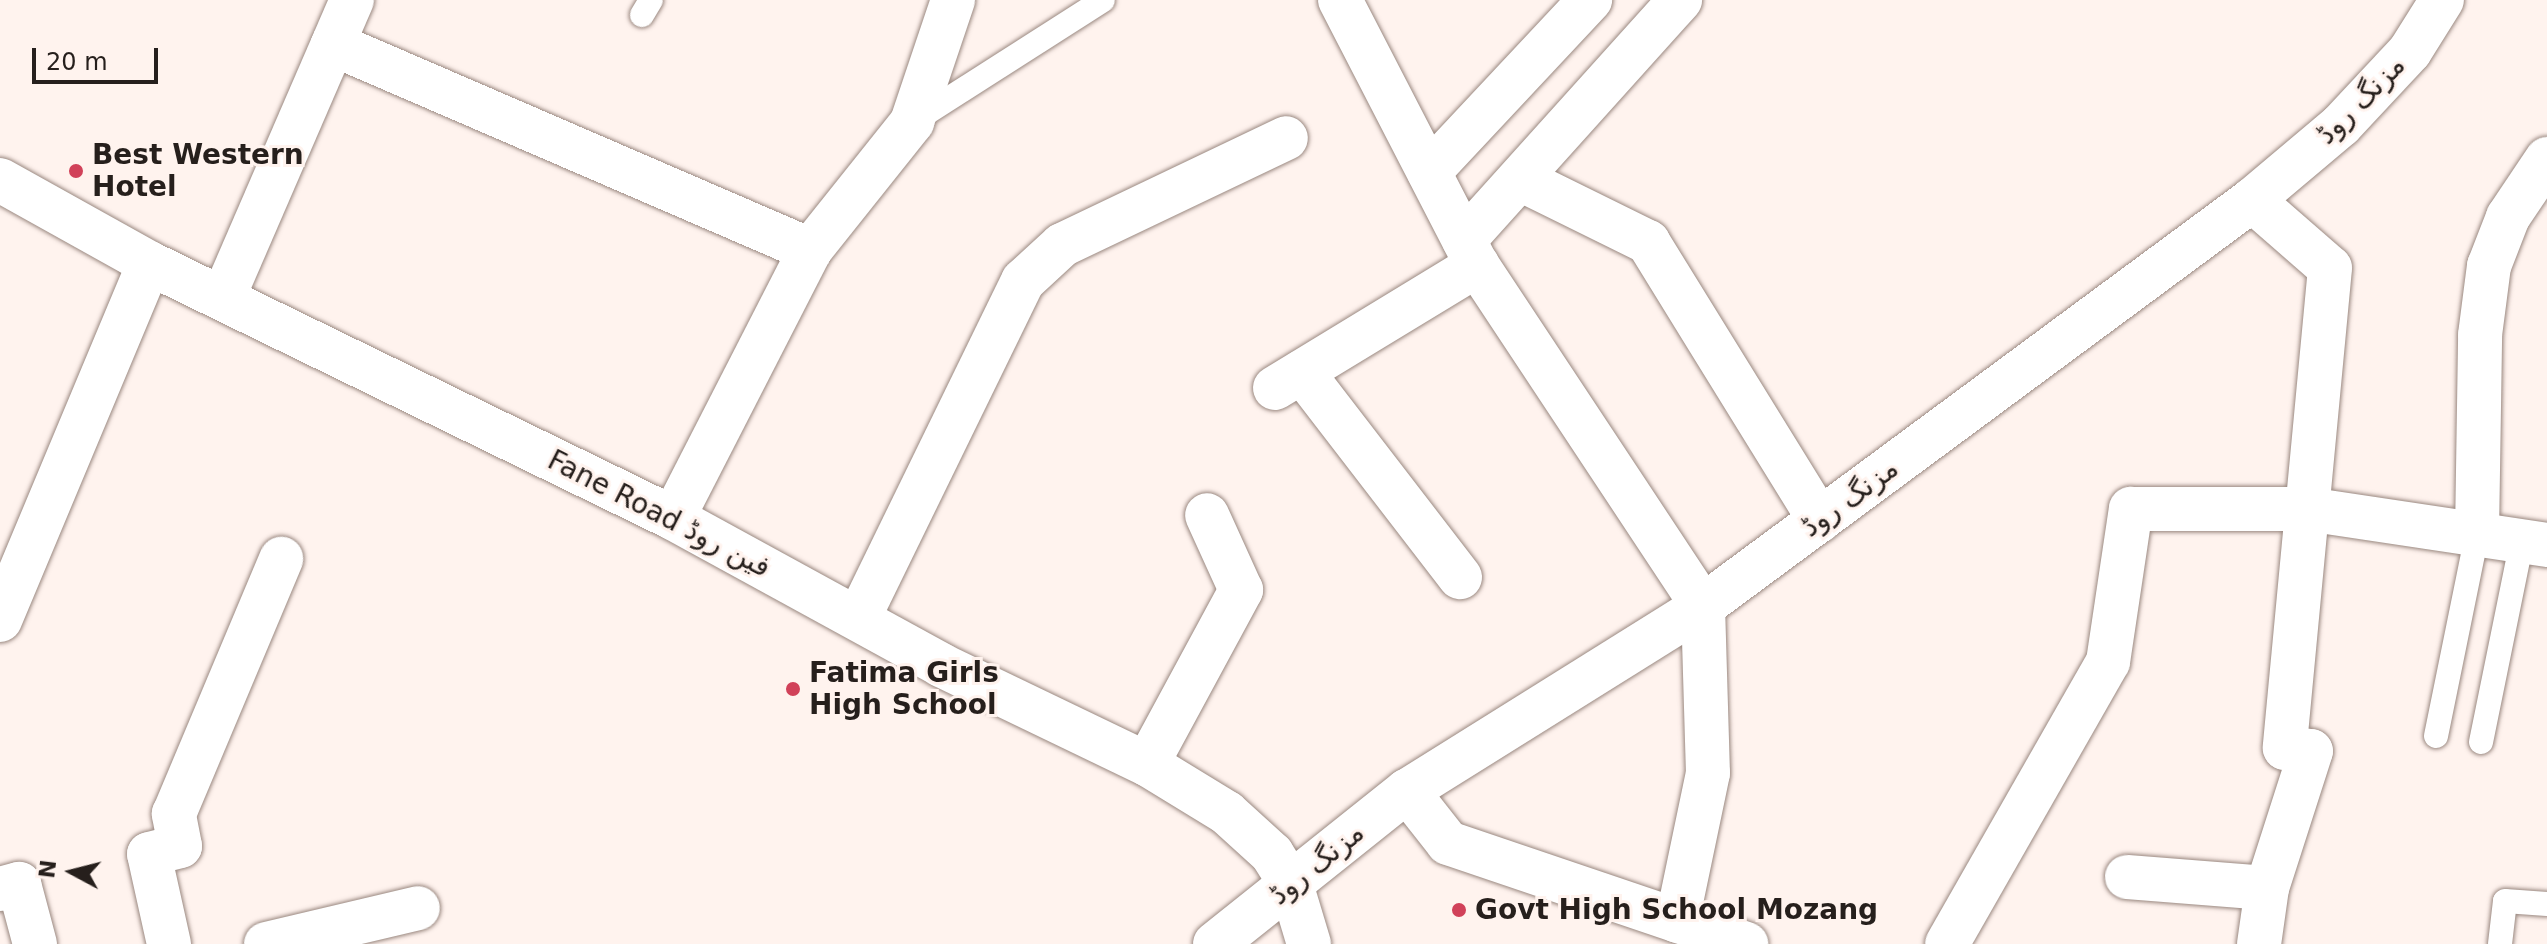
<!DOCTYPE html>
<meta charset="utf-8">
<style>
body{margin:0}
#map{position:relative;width:2547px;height:944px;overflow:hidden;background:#fff3ee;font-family:"DejaVu Sans",Vazirmatn,sans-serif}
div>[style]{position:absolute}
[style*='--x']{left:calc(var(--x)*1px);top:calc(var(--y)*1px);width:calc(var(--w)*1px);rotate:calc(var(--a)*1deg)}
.roads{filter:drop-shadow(0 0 2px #9a8880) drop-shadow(0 0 2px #9a8880)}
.service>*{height:24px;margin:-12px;padding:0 12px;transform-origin:12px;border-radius:12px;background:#fff}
.minor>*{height:44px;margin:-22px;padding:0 22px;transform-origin:22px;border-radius:22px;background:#fff}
.tertiary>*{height:44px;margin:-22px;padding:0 22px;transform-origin:22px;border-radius:22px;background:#fff}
.secondary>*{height:44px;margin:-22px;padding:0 22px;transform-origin:22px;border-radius:22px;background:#fff}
.dots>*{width:22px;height:22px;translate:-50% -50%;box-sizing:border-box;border:4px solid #fff3ee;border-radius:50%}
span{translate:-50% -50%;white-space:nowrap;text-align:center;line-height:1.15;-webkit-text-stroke:6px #fff3ee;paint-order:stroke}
.street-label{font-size:28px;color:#261f1c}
.poi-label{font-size:28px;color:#261f1c;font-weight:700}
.left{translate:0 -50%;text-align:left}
.north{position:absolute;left:32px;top:832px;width:80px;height:80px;-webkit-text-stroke:6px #fff3ee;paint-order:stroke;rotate:277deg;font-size:22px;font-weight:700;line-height:32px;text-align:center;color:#261f1c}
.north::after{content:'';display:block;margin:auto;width:28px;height:36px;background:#261f1c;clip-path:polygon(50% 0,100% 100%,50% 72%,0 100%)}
.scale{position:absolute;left:32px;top:48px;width:126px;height:36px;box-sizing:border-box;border:4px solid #261f1c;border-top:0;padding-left:10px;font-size:24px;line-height:28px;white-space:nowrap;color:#261f1c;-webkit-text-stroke:6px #fff3ee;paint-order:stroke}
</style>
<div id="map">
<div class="roads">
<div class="service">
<div style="--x:642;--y:15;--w:17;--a:-59"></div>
<div style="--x:914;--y:121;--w:224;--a:-32.6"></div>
<div style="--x:2436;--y:736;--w:206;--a:-78.5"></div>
<div style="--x:2481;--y:742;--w:205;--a:-78.5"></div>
<div style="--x:2500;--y:944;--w:43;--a:-83.4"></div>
<div style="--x:2505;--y:901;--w:42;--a:4.1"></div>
</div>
<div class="minor">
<div style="--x:1340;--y:0;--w:298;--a:62.7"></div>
<div style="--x:1477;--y:265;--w:409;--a:56.5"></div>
<div style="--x:1703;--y:606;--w:167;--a:88.3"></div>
<div style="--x:1708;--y:773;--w:151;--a:101.8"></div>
<div style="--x:333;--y:44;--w:520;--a:23.36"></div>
<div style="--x:1429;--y:172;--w:236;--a:-46.9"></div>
<div style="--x:1520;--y:179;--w:143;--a:26.2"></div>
<div style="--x:1648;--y:242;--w:327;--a:58.3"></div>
<div style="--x:2252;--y:200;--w:103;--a:41.1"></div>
<div style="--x:2330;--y:268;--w:482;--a:95.4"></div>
<div style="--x:2285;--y:748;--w:26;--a:7"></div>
<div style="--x:2311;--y:751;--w:144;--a:107.8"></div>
<div style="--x:2267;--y:888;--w:57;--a:98.1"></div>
<div style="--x:1464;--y:240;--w:323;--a:-48"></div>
<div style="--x:223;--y:298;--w:325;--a:-66.6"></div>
<div style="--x:1302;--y:372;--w:259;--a:52.4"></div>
<div style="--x:1275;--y:388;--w:237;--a:-31.3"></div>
<div style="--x:673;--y:518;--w:301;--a:-62.9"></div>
<div style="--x:810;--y:250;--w:164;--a:-51.4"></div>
<div style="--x:912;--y:122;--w:129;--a:-71.4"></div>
<div style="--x:2477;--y:534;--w:199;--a:-89.1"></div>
<div style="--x:2480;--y:335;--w:70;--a:-82.6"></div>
<div style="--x:2489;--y:266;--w:53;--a:-68.8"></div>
<div style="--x:2508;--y:217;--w:70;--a:-56.1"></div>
<div style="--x:859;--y:617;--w:374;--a:-64"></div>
<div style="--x:1023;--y:281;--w:53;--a:-42.7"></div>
<div style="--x:1062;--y:245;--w:248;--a:-25.5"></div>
<div style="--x:0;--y:620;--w:387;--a:-67.3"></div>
<div style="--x:1147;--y:764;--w:198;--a:-61.6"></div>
<div style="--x:1241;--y:590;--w:82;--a:-114.4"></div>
<div style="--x:1407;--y:791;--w:66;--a:51.7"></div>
<div style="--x:1448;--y:843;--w:315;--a:18.7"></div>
<div style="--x:2127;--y:877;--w:140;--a:4.5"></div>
<div style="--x:0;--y:889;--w:20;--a:-15"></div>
<div style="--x:19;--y:884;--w:62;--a:75.1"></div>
<div style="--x:169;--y:944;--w:92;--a:-102.5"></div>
<div style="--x:149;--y:854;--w:32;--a:-14"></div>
<div style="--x:180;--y:846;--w:33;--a:-101"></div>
<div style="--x:174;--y:814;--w:277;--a:-67.2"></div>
<div style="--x:266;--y:944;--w:156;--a:-13.3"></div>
<div style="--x:1947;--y:944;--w:325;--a:-60.3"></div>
<div style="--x:2108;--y:662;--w:155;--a:-81.5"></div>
<div style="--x:2131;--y:509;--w:176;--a:0"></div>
<div style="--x:2307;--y:509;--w:243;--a:8.5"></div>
</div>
<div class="tertiary">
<div style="--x:1291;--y:884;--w:63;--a:73.3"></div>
</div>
<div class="secondary">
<div style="--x:0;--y:180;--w:171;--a:29.1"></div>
<div style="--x:149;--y:263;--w:583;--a:25.95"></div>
<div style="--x:673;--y:518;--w:306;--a:28.7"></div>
<div style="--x:941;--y:665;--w:229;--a:25.7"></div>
<div style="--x:1147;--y:764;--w:94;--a:31.5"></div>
<div style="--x:1227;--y:813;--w:61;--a:42.3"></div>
<div style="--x:1272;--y:854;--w:36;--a:58"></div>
<div style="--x:1215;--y:944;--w:246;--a:-38.6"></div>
<div style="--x:1407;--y:791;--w:349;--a:-32"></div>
<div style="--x:1703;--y:606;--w:683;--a:-36.48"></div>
<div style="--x:2252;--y:200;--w:116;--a:-40.1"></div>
<div style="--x:2341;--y:125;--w:101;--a:-47"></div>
<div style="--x:2410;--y:51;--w:60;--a:-57.9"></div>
</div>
</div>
<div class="dots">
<div style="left:76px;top:171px;background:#d14159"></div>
<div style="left:793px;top:689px;background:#d14159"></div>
<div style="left:1459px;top:910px;background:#d14159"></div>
</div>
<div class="street-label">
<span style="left:2361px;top:100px;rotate:-45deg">مزنگ روڈ</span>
<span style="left:1850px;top:498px;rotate:-36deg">مزنگ روڈ</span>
<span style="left:659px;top:514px;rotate:27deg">Fane Road فین روڈ</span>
<span style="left:1317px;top:864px;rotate:-39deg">مزنگ روڈ</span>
</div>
<div class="poi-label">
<span class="left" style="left:92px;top:171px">Best Western<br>Hotel</span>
<span class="left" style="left:809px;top:689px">Fatima Girls<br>High School</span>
<span class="left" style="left:1475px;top:910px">Govt High School Mozang</span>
</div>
<div class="north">N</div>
<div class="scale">20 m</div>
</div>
